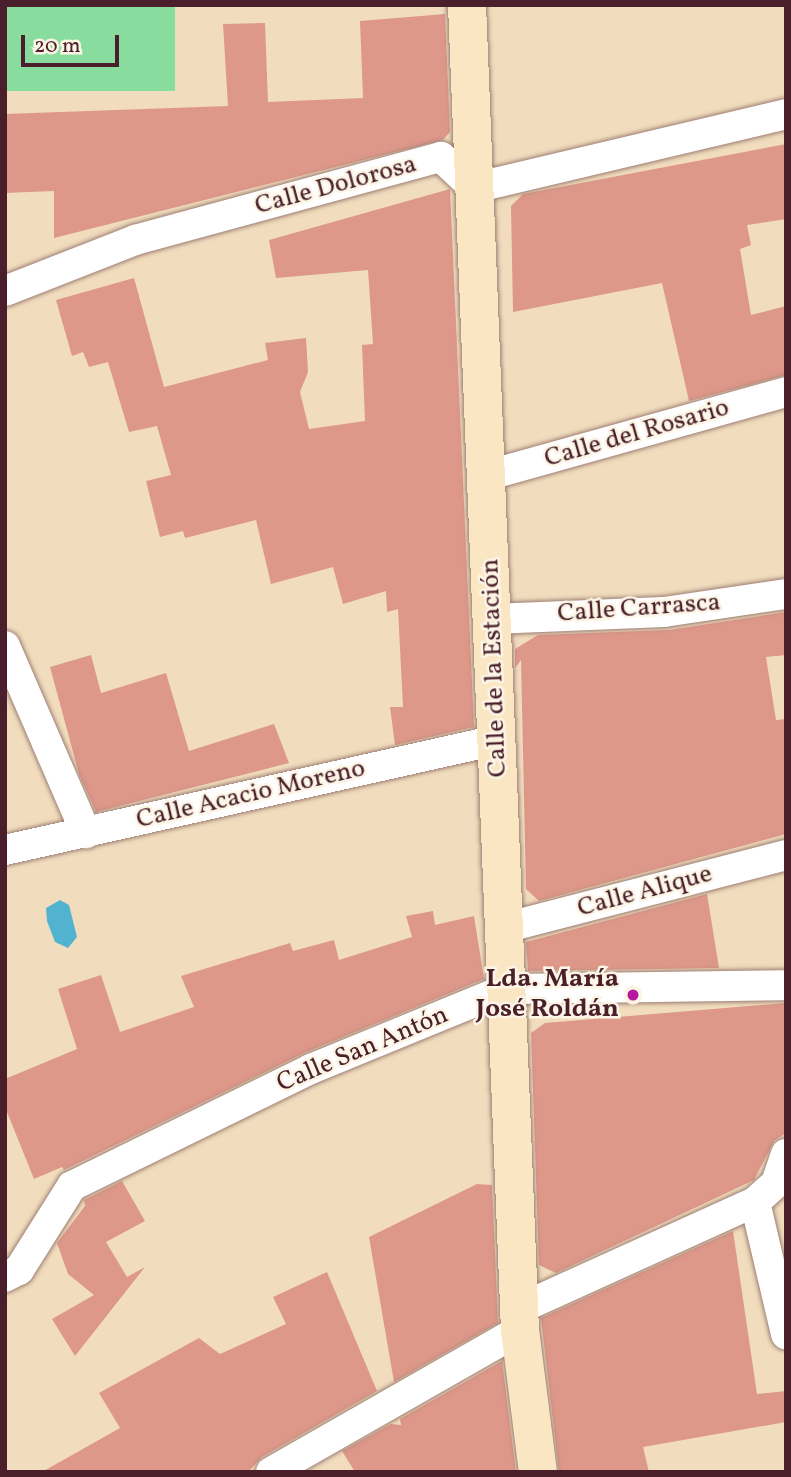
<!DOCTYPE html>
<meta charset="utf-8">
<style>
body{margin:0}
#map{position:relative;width:791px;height:1477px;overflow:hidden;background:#f1ddbd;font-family:Vollkorn,serif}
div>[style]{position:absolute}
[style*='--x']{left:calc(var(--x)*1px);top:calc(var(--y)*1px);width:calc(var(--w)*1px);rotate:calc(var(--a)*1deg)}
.green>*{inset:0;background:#87dc9e;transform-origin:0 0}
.water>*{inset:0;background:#52b3d1}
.building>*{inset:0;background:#dd9889}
.roads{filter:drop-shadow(0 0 2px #9e7e74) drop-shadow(0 0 2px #9e7e74)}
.street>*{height:30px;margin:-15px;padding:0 15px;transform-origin:15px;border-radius:15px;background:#fff}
.secondary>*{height:38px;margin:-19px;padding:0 19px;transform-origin:19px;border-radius:19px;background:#fbe6c4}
.dots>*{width:19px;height:19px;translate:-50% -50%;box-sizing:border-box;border:4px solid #fcf5e5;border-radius:50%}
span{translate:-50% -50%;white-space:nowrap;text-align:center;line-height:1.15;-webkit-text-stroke:5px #fcf5e5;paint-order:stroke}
.street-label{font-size:26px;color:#4a1f2b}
.poi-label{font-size:26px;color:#4a1f2b;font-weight:700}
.right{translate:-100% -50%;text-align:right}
.frame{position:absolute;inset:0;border:7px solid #4a1f2b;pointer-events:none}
.scale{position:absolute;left:21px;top:35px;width:98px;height:32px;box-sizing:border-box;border:4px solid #4a1f2b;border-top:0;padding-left:9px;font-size:21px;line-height:24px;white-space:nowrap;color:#4a1f2b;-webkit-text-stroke:5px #fcf5e5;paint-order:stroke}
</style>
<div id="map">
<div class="green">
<div style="left:5px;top:5px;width:170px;height:86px"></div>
</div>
<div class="water">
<div style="clip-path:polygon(60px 900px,69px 905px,77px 937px,68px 948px,55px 942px,47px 921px,46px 908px)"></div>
</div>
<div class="building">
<div style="clip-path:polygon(445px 14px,450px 132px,443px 140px,54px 238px,54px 191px,5px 193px,5px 114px,228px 106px,223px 24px,265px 23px,268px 102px,363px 98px,360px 21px)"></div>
<div style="clip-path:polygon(786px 144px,786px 219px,747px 225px,751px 245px,740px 249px,751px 315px,786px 306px,786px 375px,689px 401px,662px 283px,513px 312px,511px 206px,523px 194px)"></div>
<div style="clip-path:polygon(450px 189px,474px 727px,395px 745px,390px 707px,403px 707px,398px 609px,387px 612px,386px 591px,343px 604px,333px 567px,271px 584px,256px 520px,185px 538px,183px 531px,160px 537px,146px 481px,171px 475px,157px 426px,129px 432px,108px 362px,89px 367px,83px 352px,72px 356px,56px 300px,134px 278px,164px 387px,268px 360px,265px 343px,306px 338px,308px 372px,300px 392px,309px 429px,365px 421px,362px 345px,373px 344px,368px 270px,276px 278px,269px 240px)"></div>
<div style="clip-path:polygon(786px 612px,786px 655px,766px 657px,776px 720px,786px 719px,786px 834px,539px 901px,526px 889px,521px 660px,515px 668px,515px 649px,538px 635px,669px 630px)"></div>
<div style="clip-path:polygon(91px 655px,101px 693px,166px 673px,189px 751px,274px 724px,289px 763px,96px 812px,79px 774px,50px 667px)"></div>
<div style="clip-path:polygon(707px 894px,719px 968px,528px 971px,526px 942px)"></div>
<div style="clip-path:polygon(433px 911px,435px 925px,474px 916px,484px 979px,304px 1053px,64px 1170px,62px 1167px,34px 1179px,5px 1107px,5px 1079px,77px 1049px,58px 989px,101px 975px,120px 1032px,194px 1007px,181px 976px,290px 943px,293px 951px,334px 940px,339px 960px,412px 937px,406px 916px)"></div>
<div style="clip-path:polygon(786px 1003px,786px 1133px,774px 1141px,754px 1180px,556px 1273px,539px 1265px,531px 1033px,545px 1023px)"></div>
<div style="clip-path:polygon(122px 1181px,145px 1221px,106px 1242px,127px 1277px,145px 1267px,75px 1356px,52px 1319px,94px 1295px,68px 1274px,57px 1243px,85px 1206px,84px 1200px)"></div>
<div style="clip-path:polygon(477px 1184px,492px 1185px,498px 1323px,394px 1382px,369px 1237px)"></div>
<div style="clip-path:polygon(733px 1231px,757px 1394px,786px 1391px,786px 1422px,643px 1447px,649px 1472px,559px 1472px,541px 1318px)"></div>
<div style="clip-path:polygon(327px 1272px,377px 1391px,262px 1457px,248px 1472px,42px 1472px,120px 1428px,99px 1393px,199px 1338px,220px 1354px,286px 1324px,273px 1297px)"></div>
<div style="clip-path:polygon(502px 1361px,516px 1472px,355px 1472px,342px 1451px,391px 1424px,401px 1425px,400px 1419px)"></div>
</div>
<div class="roads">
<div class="street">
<div style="--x:5;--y:291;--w:140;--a:-21.4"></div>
<div style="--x:135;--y:240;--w:317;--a:-15.2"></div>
<div style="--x:441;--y:157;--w:45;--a:43.2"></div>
<div style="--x:474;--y:188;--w:321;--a:-13.3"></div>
<div style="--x:489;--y:475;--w:308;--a:-15.6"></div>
<div style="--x:492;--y:619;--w:172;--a:-2.3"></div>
<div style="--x:664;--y:612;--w:123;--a:-8.4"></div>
<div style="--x:5;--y:646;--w:204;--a:66.6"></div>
<div style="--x:5;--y:850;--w:504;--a:-12.6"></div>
<div style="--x:504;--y:928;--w:291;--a:-14.5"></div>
<div style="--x:755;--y:1202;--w:136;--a:76.8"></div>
<div style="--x:5;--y:1277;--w:16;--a:-27"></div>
<div style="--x:19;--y:1270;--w:99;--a:-57.8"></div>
<div style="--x:72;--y:1186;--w:266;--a:-26.1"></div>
<div style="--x:311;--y:1069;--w:211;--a:-22.3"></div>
<div style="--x:506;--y:989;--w:280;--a:-0.8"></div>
<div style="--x:521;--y:1308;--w:257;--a:-24.4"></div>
<div style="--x:755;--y:1202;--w:28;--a:-42"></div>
<div style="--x:776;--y:1183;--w:31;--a:-71"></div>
<div style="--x:271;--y:1472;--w:287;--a:-29.7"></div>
</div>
<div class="secondary">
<div style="--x:467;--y:5;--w:1326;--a:87.71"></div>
<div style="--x:520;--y:1330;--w:143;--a:82.8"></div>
</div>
</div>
<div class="dots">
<div style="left:633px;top:995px;background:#b5179e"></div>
</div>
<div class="street-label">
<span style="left:336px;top:186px;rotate:-15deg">Calle Dolorosa</span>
<span style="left:637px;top:434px;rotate:-16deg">Calle del Rosario</span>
<span style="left:639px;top:609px;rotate:-4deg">Calle Carrasca</span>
<span style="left:495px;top:668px;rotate:-92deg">Calle de la Estación</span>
<span style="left:251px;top:795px;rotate:-13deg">Calle Acacio Moreno</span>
<span style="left:645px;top:892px;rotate:-15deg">Calle Alique</span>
<span style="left:363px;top:1050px;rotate:-23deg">Calle San Antón</span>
</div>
<div class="poi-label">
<span class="right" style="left:619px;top:995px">Lda. María<br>José Roldán</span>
</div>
<div class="frame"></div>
<div class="scale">20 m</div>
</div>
